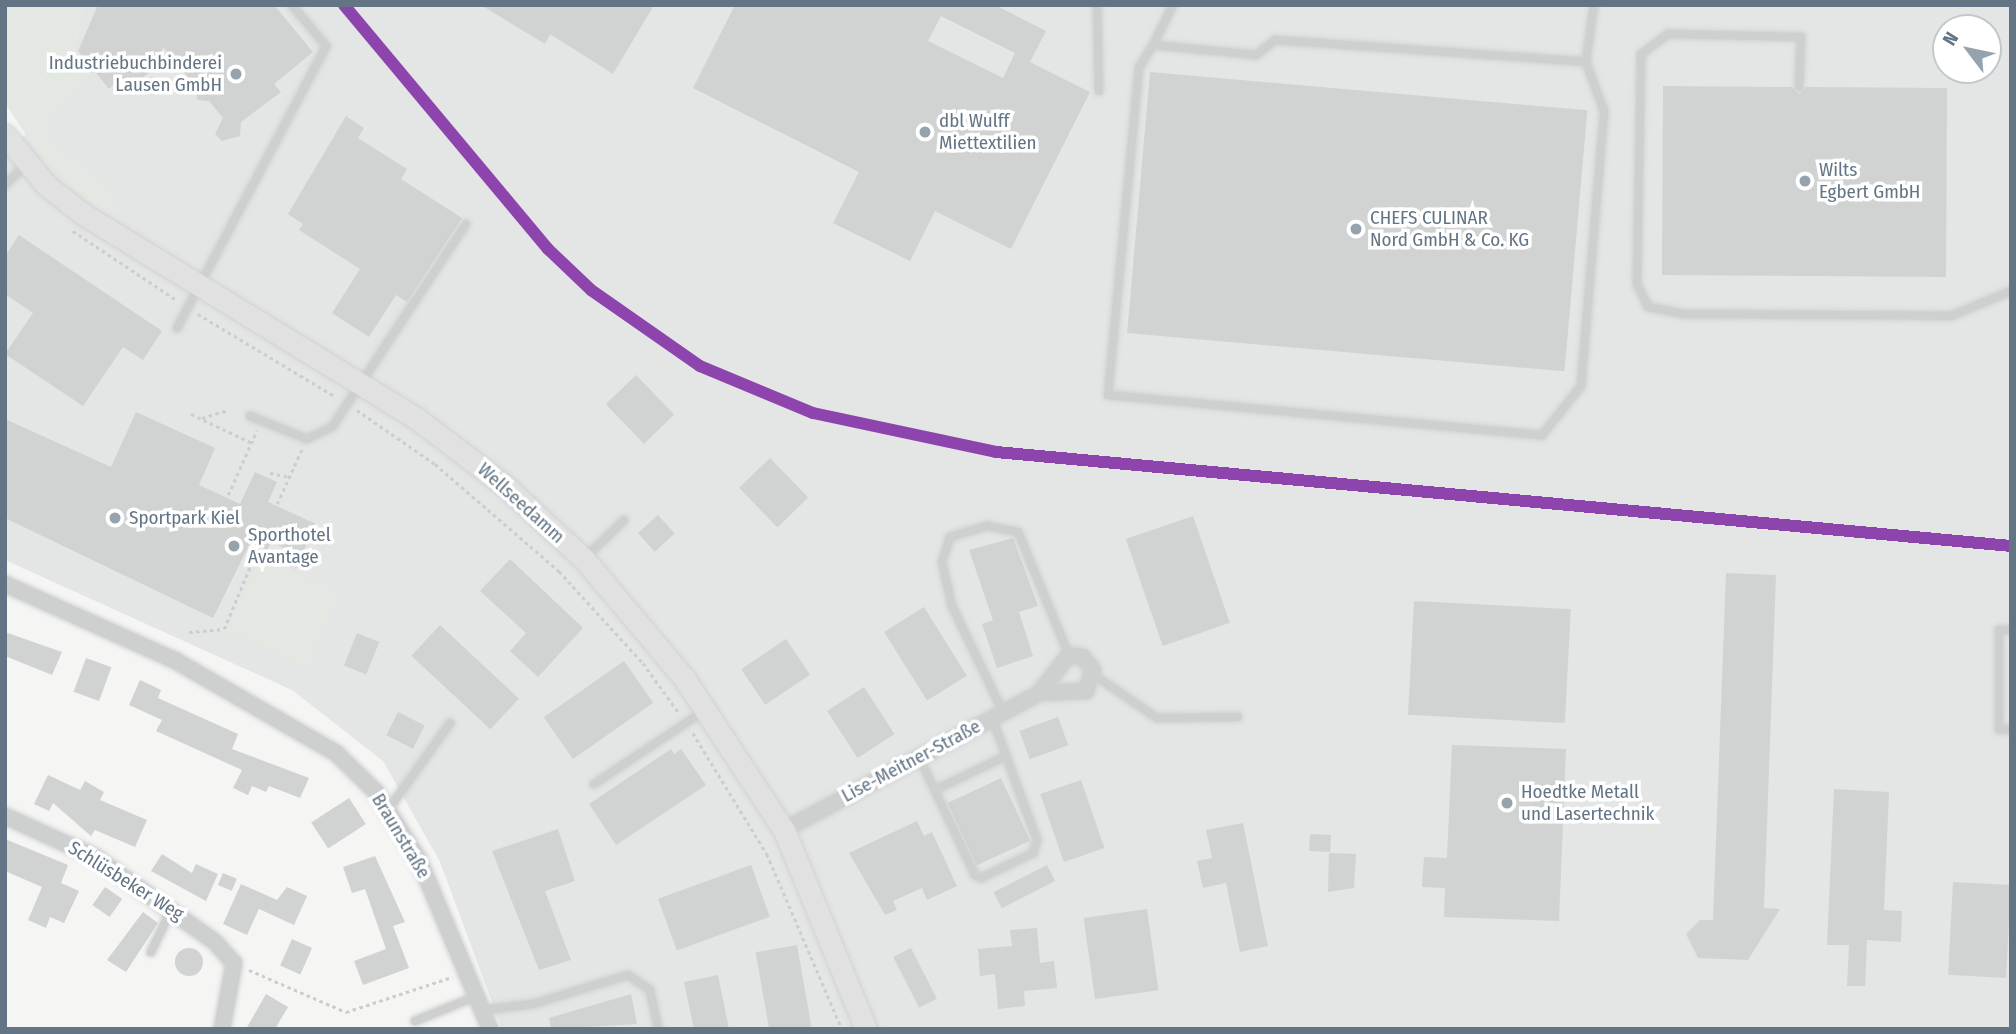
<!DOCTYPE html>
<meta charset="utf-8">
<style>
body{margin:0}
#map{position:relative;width:2016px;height:1034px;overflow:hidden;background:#f5f5f4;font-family:"Fira Sans Condensed",sans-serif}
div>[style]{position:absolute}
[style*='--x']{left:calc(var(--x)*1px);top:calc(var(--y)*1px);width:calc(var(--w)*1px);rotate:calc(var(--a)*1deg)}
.built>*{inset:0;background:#e4e5e5}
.green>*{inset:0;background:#e4e8e2;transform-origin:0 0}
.building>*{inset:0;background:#d1d2d2;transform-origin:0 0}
.round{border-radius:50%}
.path>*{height:2.5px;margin-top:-1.25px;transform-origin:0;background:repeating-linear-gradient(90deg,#cccdcd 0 3.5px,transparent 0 7px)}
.roads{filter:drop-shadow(0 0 2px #d0d2d3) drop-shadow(0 0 2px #d0d2d3)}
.service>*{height:8px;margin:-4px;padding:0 4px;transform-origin:4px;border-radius:4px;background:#ced0d0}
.minor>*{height:16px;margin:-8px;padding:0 8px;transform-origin:8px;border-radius:8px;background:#ced0d0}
.secondary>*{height:21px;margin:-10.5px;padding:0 10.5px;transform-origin:10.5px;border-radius:10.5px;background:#e1e1e2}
.rail-1>*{height:12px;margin:-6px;padding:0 6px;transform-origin:6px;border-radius:6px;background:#8e44ad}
.dots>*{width:19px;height:19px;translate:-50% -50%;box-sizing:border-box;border:4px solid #fff;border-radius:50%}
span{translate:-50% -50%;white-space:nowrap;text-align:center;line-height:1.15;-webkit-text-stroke:7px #fff;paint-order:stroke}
.poi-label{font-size:19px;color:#637585}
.right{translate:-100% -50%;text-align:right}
.left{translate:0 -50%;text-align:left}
.street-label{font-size:19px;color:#637585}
.frame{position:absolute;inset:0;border:7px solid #637585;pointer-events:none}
.north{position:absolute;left:1932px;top:14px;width:70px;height:70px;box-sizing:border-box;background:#fff;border:2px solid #c1c8ce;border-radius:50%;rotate:302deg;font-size:19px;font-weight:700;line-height:28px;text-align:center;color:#637585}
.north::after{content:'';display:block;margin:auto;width:24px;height:32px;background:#96a2ac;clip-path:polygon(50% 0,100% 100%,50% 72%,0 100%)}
</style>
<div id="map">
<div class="built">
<div style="clip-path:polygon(evenodd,83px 5px,2011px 5px,2011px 1029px,502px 1029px,440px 862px,383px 761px,292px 690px,5px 560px,5px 142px,24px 136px,90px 73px,73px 52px,83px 5px,1946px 28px,1988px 28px,1988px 70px,1946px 70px,1946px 28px)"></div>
</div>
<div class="green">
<div style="clip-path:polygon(5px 5px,83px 5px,73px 52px,90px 73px,56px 106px,46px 129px,48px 138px,107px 187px,115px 201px,108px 215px,52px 174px,7px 106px)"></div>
<div style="left:261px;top:557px;width:87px;height:81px;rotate:24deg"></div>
</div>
<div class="building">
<div style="clip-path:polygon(98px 5px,274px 5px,313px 52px,274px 84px,281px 92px,241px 122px,240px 136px,222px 141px,215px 134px,223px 118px,209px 101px,198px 100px,192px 82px,163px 47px,158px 65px,127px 91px,115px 83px,109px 89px,78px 51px)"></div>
<div style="clip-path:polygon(481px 5px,654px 5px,613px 74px,550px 34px,545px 44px)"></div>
<div style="clip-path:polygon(evenodd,735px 5px,995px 5px,1046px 31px,1030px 62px,1090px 92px,1011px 249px,935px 211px,910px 261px,833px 223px,859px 172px,693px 88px,735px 5px,941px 16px,1015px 53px,1003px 78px,928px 41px,941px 16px)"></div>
<div style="left:1150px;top:72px;width:439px;height:262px;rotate:5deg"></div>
<div style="clip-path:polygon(1663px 86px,1792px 87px,1799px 94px,1806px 87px,1947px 88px,1946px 277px,1662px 275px)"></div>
<div style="clip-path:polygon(346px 116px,364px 128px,358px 138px,407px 169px,401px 179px,462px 218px,407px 302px,396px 295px,369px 337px,332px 313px,360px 269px,299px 230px,303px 224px,288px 214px)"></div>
<div style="clip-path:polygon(19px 235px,162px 331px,143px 360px,123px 347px,83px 406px,5px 354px,33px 313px,5px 294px,5px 256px)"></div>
<div style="left:636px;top:375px;width:55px;height:42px;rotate:46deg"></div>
<div style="clip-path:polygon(136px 412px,215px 448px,199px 485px,240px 504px,255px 472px,277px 482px,268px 502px,316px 524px,301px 556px,271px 542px,267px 550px,250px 543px,213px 618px,5px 518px,5px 419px,111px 467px)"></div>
<div style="left:770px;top:458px;width:55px;height:43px;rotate:46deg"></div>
<div style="left:658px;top:515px;width:25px;height:27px;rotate:48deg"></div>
<div style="left:1193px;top:516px;width:113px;height:71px;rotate:71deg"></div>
<div style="clip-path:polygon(1013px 538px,1038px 606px,1019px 612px,1033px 656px,997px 668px,982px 624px,993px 620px,969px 550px)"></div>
<div style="clip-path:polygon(510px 559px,583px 628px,538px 677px,510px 651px,526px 633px,480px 591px)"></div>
<div style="clip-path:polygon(1726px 573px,1776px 575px,1764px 908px,1780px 909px,1748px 960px,1698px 958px,1686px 934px,1700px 920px,1713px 920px)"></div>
<div style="left:1414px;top:601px;width:157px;height:114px;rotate:3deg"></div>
<div style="left:924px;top:607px;width:81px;height:47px;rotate:58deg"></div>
<div style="left:440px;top:625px;width:108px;height:42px;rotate:43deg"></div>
<div style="clip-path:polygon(5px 632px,62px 652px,52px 675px,5px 656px)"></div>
<div style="left:357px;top:633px;width:24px;height:35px;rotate:22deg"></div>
<div style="left:786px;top:639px;width:43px;height:54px;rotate:56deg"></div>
<div style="left:86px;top:658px;width:27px;height:36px;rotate:20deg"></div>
<div style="left:624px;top:661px;width:51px;height:98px;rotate:55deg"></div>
<div style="clip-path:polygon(140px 680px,161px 690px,158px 698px,238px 734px,232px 749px,309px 778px,300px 798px,269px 786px,266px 792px,252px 786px,248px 795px,233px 788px,242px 770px,156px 731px,162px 720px,129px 705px)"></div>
<div style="left:864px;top:687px;width:56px;height:44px;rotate:57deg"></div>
<div style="left:398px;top:712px;width:30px;height:26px;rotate:27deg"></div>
<div style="left:1058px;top:717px;width:30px;height:41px;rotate:70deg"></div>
<div style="clip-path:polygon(1452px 745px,1566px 749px,1559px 921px,1444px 917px,1445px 888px,1422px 887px,1424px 857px,1447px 858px)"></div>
<div style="clip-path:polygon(671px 749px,674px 754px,681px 749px,706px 785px,616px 845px,589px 804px)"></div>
<div style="clip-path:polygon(48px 775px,80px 790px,85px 781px,104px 792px,100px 800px,147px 820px,135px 847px,95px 830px,91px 836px,53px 803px,49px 811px,34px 804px)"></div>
<div style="left:1001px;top:778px;width:69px;height:59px;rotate:65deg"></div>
<div style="left:1081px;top:780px;width:72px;height:43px;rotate:71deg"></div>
<div style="clip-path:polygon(1834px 789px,1889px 792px,1884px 910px,1902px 911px,1901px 942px,1867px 940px,1865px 986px,1847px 986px,1849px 945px,1827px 945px)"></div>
<div style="left:349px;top:798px;width:31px;height:45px;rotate:57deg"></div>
<div style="clip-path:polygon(917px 821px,924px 836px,932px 832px,957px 886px,927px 900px,922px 888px,893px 901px,897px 910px,885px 915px,849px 853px)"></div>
<div style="clip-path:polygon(1243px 823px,1268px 946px,1240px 952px,1226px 883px,1203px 888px,1197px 861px,1212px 858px,1206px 830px)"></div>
<div style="clip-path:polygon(558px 829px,575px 881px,545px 891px,571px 960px,539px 970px,492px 851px)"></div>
<div style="left:1310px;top:834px;width:21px;height:17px;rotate:3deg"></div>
<div style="clip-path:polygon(5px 839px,68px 865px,61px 883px,79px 891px,64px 923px,50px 917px,46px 928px,28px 920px,42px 887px,5px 871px)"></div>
<div style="clip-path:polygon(1329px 853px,1356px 854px,1354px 888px,1328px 892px)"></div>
<div style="clip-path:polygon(162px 854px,192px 873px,196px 864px,218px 874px,206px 901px,151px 871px)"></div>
<div style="clip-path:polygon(375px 856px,405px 922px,393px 926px,409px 968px,363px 985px,354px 961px,386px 949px,365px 889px,352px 893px,343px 867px)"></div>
<div style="left:751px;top:865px;width:55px;height:99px;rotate:70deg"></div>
<div style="left:1047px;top:865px;width:18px;height:60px;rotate:63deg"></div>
<div style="left:223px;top:873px;width:15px;height:13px;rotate:23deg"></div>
<div style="left:1953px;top:882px;width:58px;height:93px;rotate:3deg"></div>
<div style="clip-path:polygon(241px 884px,277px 900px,287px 887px,307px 896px,294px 925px,259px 909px,247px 935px,223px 924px)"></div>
<div style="left:105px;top:887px;width:21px;height:22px;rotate:35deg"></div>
<div style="left:1147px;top:909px;width:82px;height:64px;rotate:82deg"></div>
<div style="clip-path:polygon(143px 912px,158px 923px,126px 972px,107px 960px)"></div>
<div style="clip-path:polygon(1037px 928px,1040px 963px,1054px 961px,1057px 988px,1024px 991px,1025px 1006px,998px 1009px,995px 974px,980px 976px,978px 949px,1012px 946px,1010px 930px)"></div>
<div style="left:292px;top:939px;width:22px;height:29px;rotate:24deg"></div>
<div style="left:797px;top:945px;width:85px;height:42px;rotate:80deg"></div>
<div style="left:911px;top:948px;width:57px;height:20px;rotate:63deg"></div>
<div class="round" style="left:175px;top:948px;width:28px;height:28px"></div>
<div style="clip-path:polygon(718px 975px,729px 1029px,694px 1029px,684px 982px)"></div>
<div style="clip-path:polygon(266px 994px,288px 1007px,275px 1029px,246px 1029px)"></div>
<div style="clip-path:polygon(631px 994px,637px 1024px,551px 1029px,549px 1018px)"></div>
</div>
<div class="path">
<div style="--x:73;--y:231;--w:126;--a:33.7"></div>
<div style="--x:198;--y:314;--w:161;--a:31"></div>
<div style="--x:357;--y:410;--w:95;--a:34.7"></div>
<div style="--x:435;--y:464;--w:164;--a:40.8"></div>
<div style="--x:559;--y:571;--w:125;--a:47.6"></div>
<div style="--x:643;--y:663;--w:62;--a:54.2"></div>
<div style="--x:191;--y:414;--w:68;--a:25.4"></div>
<div style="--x:202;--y:418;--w:28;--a:-17"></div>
<div style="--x:270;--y:473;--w:20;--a:11"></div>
<div style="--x:228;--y:495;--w:71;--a:-66"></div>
<div style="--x:277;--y:504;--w:60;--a:-65.6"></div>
<div style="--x:189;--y:632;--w:35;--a:-5"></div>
<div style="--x:224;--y:629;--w:86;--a:-67.3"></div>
<div style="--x:257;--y:550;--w:43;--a:23.6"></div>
<div style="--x:693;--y:733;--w:142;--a:58.6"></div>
<div style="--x:767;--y:854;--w:190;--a:66.8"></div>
<div style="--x:249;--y:970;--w:106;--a:23.4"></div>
<div style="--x:346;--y:1012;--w:112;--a:-18.3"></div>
</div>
<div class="roads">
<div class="service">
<div style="--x:1097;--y:5;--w:86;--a:88.7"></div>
<div style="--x:1173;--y:5;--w:45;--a:116.6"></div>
<div style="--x:1153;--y:45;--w:103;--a:5.5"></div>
<div style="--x:1256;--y:55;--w:24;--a:-38"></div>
<div style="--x:1275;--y:40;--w:312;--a:4"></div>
<div style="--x:1153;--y:45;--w:26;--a:122"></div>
<div style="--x:1139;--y:67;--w:329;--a:95.4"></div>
<div style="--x:1108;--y:395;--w:436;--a:5.3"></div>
<div style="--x:1542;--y:435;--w:63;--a:-51.5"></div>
<div style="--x:1581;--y:386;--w:276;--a:-85.2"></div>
<div style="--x:1604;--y:111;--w:52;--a:-110.2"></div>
<div style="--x:1586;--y:62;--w:58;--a:-82"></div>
<div style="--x:1799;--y:87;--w:50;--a:-87.7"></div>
<div style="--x:1801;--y:37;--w:133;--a:-178.7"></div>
<div style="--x:1668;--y:34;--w:34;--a:143"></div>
<div style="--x:1641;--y:54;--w:230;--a:91"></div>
<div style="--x:1637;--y:284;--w:25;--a:64"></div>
<div style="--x:1648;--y:307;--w:36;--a:11"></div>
<div style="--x:1683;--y:314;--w:268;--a:0.4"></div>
<div style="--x:1951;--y:316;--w:65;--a:-22.6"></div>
<div style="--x:5;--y:185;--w:30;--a:-44"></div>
<div style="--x:177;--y:328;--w:319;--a:-62.1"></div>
<div style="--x:326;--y:46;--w:53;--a:-129.7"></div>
<div style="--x:250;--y:416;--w:61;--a:22"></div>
<div style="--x:307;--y:439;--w:28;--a:-26"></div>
<div style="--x:332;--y:427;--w:243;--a:-56.6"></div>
<div style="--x:586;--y:557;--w:53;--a:-44.2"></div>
<div style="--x:2011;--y:630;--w:12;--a:180"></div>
<div style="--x:1999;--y:630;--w:99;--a:90"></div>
<div style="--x:1999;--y:729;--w:12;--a:5"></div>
<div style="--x:1094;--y:675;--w:76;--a:34.3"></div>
<div style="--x:1157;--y:718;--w:81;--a:-0.7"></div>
<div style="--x:1003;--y:712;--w:118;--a:-115.7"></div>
<div style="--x:952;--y:606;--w:45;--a:-102.8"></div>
<div style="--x:942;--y:562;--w:26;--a:-72"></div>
<div style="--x:950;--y:537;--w:39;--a:-17"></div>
<div style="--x:987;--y:526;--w:32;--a:11"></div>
<div style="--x:1018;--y:532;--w:133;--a:67.5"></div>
<div style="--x:919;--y:757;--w:131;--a:64.6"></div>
<div style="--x:975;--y:875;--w:7;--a:27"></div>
<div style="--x:981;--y:878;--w:58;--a:-25.7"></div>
<div style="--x:1033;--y:853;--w:14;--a:-73"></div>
<div style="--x:1037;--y:840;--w:130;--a:-110.2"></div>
<div style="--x:594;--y:784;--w:132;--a:-33.6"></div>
<div style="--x:935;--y:790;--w:79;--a:-25.6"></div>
<div style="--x:388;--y:810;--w:107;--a:-54.5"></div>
<div style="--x:151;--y:952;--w:47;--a:-64.5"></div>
<div style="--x:483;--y:1010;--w:50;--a:-6.8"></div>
<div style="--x:533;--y:1004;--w:99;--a:-17"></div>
<div style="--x:628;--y:975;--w:27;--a:34"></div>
<div style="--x:650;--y:990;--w:40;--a:78"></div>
<div style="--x:415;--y:1021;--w:67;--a:-22"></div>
</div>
<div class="minor">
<div style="--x:5;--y:584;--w:188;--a:24.2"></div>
<div style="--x:176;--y:661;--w:185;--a:29.9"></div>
<div style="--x:336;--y:753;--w:56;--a:44.3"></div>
<div style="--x:376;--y:792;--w:80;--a:57.7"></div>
<div style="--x:419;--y:860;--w:183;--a:67.2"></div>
<div style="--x:5;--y:816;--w:99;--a:24.5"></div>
<div style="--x:95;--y:857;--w:147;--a:35.3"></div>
<div style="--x:215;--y:942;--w:28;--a:48"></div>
<div style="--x:234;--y:963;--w:67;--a:100.3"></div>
<div style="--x:784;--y:830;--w:289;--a:-28.2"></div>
<div style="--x:1039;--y:693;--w:47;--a:-2.4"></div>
<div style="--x:1086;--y:691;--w:22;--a:-72"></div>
<div style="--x:1093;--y:670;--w:16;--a:-128"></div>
<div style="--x:1083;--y:657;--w:14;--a:-172"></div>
<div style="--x:1069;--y:655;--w:48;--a:128.3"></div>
</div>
<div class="secondary">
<div style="--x:5;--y:135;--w:65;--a:50.6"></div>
<div style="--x:46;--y:185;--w:47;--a:38.1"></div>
<div style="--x:83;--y:214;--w:391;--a:31.5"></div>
<div style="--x:416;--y:418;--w:111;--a:37.3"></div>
<div style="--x:504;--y:485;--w:109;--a:42.8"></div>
<div style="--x:584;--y:559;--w:155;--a:50"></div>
<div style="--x:684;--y:678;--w:182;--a:56.7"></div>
<div style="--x:784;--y:830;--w:215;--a:67.6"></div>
</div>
</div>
<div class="rail-1">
<div style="--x:344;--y:5;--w:318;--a:50.1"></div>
<div style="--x:548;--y:249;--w:59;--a:43.6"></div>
<div style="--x:591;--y:290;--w:133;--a:34.9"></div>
<div style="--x:700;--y:366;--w:122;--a:22.6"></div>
<div style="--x:813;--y:413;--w:187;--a:12"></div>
<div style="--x:996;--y:452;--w:1019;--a:5.29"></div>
</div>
<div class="dots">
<div style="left:236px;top:74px;background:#96a2ac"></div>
<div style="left:925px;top:132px;background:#96a2ac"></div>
<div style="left:1805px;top:181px;background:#96a2ac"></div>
<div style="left:1356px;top:229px;background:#96a2ac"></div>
<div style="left:115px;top:518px;background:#96a2ac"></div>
<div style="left:234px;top:546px;background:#96a2ac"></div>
<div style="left:1507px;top:803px;background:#96a2ac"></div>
</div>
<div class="poi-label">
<span class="right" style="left:222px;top:74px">Industriebuchbinderei<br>Lausen GmbH</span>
<span class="left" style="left:939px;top:132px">dbl Wulff<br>Miettextilien</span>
<span class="left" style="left:1819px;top:181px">Wilts<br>Egbert GmbH</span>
<span class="left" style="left:1370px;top:229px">CHEFS CULINAR<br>Nord GmbH &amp; Co. KG</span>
<span class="left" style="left:129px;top:518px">Sportpark Kiel</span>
<span class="left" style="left:248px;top:546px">Sporthotel<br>Avantage</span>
<span class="left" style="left:1521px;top:803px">Hoedtke Metall<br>und Lasertechnik</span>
</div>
<div class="street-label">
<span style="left:521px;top:503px;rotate:42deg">Wellseedamm</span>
<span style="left:911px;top:761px;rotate:-28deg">Lise-Meitner-Straße</span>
<span style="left:401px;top:836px;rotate:59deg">Braunstraße</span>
<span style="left:126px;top:881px;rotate:32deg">Schlüsbeker Weg</span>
</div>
<div class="frame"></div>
<div class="north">N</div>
</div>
